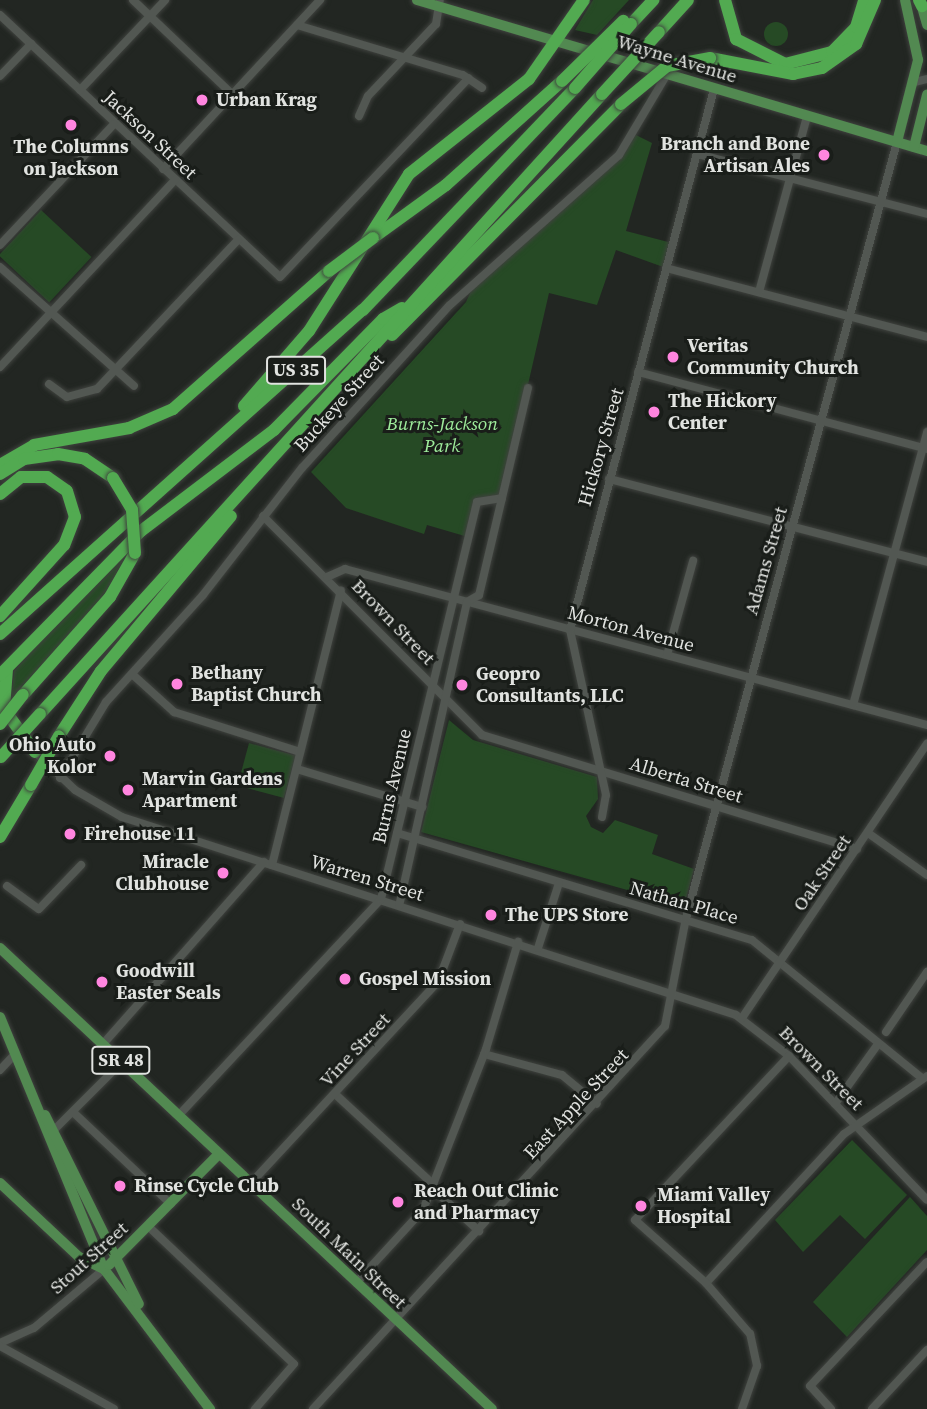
<!DOCTYPE html>
<style>
body{margin:0}
#map{position:relative;width:927px;height:1409px;overflow:hidden;background:#222622;font-family:"Source Serif 4",serif}
div>[style]{position:absolute}
[style*='--x']{left:calc(var(--x)*1px);top:calc(var(--y)*1px);width:calc(var(--w)*1px);rotate:calc(var(--a)*1deg)}
.green>*{inset:0;background:#264a25;transform-origin:0 0}
.round{border-radius:50%}
.roads{filter:drop-shadow(0 0 2px #3f423e) drop-shadow(0 0 2px #3f423e)}
.minor>*{height:8px;margin:-4px;padding:0 4px;transform-origin:4px;border-radius:4px;background:#525752}
.major>*{height:10px;margin:-5px;padding:0 5px;transform-origin:5px;border-radius:5px;background:#528951}
.highway>*{height:12px;margin:-6px;padding:0 6px;transform-origin:6px;border-radius:6px;background:#52aa51}
.bridges{filter:drop-shadow(0 0 2px #3f423e) drop-shadow(0 0 2px #3f423e)}
.highway-bridge>*{height:12px;margin:-6px;padding:0 6px;transform-origin:6px;border-radius:6px;background:#52aa51}
.dots>*{width:19px;height:19px;translate:-50% -50%;box-sizing:border-box;border:4px solid #191d19;border-radius:50%}
span{translate:-50% -50%;white-space:nowrap;text-align:center;line-height:1.15;-webkit-text-stroke:6px #191d19;paint-order:stroke}
.shield-label span{padding:2px 5px;background:#191d19;border:2px solid;border-radius:5px;-webkit-text-stroke-width:0}
.shield-label{font-size:18px;color:#e1e3e0;font-weight:700}
.street-label{font-size:19px;color:#e1e3e0}
.poi-label{font-size:19px;color:#e1e3e0;font-weight:700}
.left{translate:0 -50%;text-align:left}
.right{translate:-100% -50%;text-align:right}
.park-label{font-size:19px;color:#9eec9b;font-style:italic}
</style>
<div id="map">
<div class="green">
<div style="clip-path:polygon(593px 0,629px 0,597px 35px,575px 30px)"></div>
<div class="round" style="left:764px;top:22px;width:24px;height:24px"></div>
<div style="clip-path:polygon(636px 135px,652px 143px,626px 231px,672px 243px,666px 268px,616px 250px,597px 305px,549px 293px,502px 498px,477px 502px,468px 537px,427px 525px,424px 534px,346px 508px,311px 472px,466px 302px,475px 282px)"></div>
<div style="left:41px;top:210px;width:69px;height:62px;rotate:43deg"></div>
<div style="clip-path:polygon(127px 553px,106px 593px,11px 700px,14px 671px,27px 655px)"></div>
<div style="clip-path:polygon(449px 720px,473px 740px,597px 777px,598px 799px,586px 816px,591px 827px,603px 833px,615px 820px,658px 835px,652px 854px,694px 869px,684px 906px,421px 832px)"></div>
<div style="left:249px;top:743px;width:48px;height:44px;rotate:15deg"></div>
<div style="clip-path:polygon(852px 1140px,907px 1195px,865px 1239px,840px 1215px,803px 1252px,775px 1220px)"></div>
<div style="clip-path:polygon(910px 1197px,927px 1216px,927px 1250px,847px 1337px,813px 1302px)"></div>
</div>
<div class="roads">
<div class="minor">
<div style="--x:133;--y:0;--w:137;--a:43.5"></div>
<div style="--x:0;--y:15;--w:383;--a:43.1"></div>
<div style="--x:280;--y:277;--w:274;--a:-46.5"></div>
<div style="--x:297;--y:25;--w:173;--a:16.8"></div>
<div style="--x:463;--y:75;--w:23;--a:34"></div>
<div style="--x:0;--y:76;--w:45;--a:-45.9"></div>
<div style="--x:915;--y:82;--w:12;--a:-14"></div>
<div style="--x:80;--y:90;--w:124;--a:-46.6"></div>
<div style="--x:359;--y:116;--w:22;--a:-66"></div>
<div style="--x:368;--y:96;--w:99;--a:-46.6"></div>
<div style="--x:436;--y:24;--w:24;--a:-81"></div>
<div style="--x:697;--y:154;--w:238;--a:14.6"></div>
<div style="--x:163;--y:169;--w:231;--a:-47.1"></div>
<div style="--x:0;--y:245;--w:166;--a:-46.7"></div>
<div style="--x:0;--y:267;--w:179;--a:41.6"></div>
<div style="--x:666;--y:268;--w:270;--a:14.8"></div>
<div style="--x:759;--y:292;--w:182;--a:-74.7"></div>
<div style="--x:0;--y:367;--w:256;--a:-46.9"></div>
<div style="--x:638;--y:372;--w:299;--a:14.9"></div>
<div style="--x:49;--y:384;--w:22;--a:36"></div>
<div style="--x:67;--y:397;--w:31;--a:-15"></div>
<div style="--x:97;--y:389;--w:205;--a:-46.6"></div>
<div style="--x:609;--y:479;--w:329;--a:14.6"></div>
<div style="--x:502;--y:498;--w:113;--a:-76.7"></div>
<div style="--x:263;--y:516;--w:310;--a:45"></div>
<div style="--x:482;--y:735;--w:392;--a:16.9"></div>
<div style="--x:327;--y:577;--w:20;--a:-24"></div>
<div style="--x:345;--y:569;--w:603;--a:15"></div>
<div style="--x:667;--y:655;--w:98;--a:-74.5"></div>
<div style="--x:132;--y:674;--w:57;--a:42.1"></div>
<div style="--x:174;--y:712;--w:132;--a:17.6"></div>
<div style="--x:853;--y:705;--w:283;--a:-74.8"></div>
<div style="--x:32;--y:749;--w:59;--a:43.6"></div>
<div style="--x:75;--y:790;--w:54;--a:29.9"></div>
<div style="--x:122;--y:817;--w:645;--a:17.87"></div>
<div style="--x:736;--y:1015;--w:67;--a:37.7"></div>
<div style="--x:789;--y:1056;--w:199;--a:46.2"></div>
<div style="--x:297;--y:769;--w:131;--a:16.9"></div>
<div style="--x:60;--y:778;--w:89;--a:-58.8"></div>
<div style="--x:106;--y:702;--w:144;--a:-47.8"></div>
<div style="--x:203;--y:595;--w:161;--a:-52.1"></div>
<div style="--x:302;--y:468;--w:220;--a:-47.8"></div>
<div style="--x:450;--y:305;--w:226;--a:-41.6"></div>
<div style="--x:619;--y:155;--w:94;--a:-59.3"></div>
<div style="--x:602;--y:817;--w:22;--a:-80"></div>
<div style="--x:606;--y:795;--w:169;--a:-102.3"></div>
<div style="--x:570;--y:630;--w:560;--a:-75.09"></div>
<div style="--x:397;--y:833;--w:371;--a:16.8"></div>
<div style="--x:752;--y:940;--w:219;--a:39.1"></div>
<div style="--x:868;--y:833;--w:72;--a:35.4"></div>
<div style="--x:272;--y:865;--w:283;--a:-75.9"></div>
<div style="--x:7;--y:886;--w:39;--a:36"></div>
<div style="--x:39;--y:909;--w:61;--a:-46.3"></div>
<div style="--x:538;--y:948;--w:68;--a:-72.1"></div>
<div style="--x:742;--y:1018;--w:331;--a:-56"></div>
<div style="--x:886;--y:1032;--w:73;--a:-55.7"></div>
<div style="--x:103;--y:1044;--w:243;--a:-48.5"></div>
<div style="--x:484;--y:1054;--w:81;--a:15.1"></div>
<div style="--x:562;--y:1075;--w:45;--a:39.6"></div>
<div style="--x:0;--y:1070;--w:22;--a:-47"></div>
<div style="--x:335;--y:1094;--w:133;--a:42.6"></div>
<div style="--x:835;--y:1104;--w:74;--a:-54.4"></div>
<div style="--x:74;--y:1113;--w:133;--a:43.2"></div>
<div style="--x:179;--y:1115;--w:296;--a:-46.9"></div>
<div style="--x:381;--y:899;--w:408;--a:-76.4"></div>
<div style="--x:477;--y:502;--w:25;--a:-9"></div>
<div style="--x:502;--y:498;--w:100;--a:103.3"></div>
<div style="--x:479;--y:595;--w:14;--a:150"></div>
<div style="--x:467;--y:602;--w:311;--a:102.6"></div>
<div style="--x:53;--y:1131;--w:98;--a:-45"></div>
<div style="--x:251;--y:1183;--w:275;--a:-47.1"></div>
<div style="--x:438;--y:982;--w:62;--a:-69.2"></div>
<div style="--x:432;--y:1188;--w:64;--a:42.5"></div>
<div style="--x:149;--y:1227;--w:199;--a:43.4"></div>
<div style="--x:294;--y:1364;--w:60;--a:130.9"></div>
<div style="--x:356;--y:1283;--w:99;--a:-47.5"></div>
<div style="--x:423;--y:1210;--w:173;--a:-68.6"></div>
<div style="--x:486;--y:1049;--w:112;--a:-73.3"></div>
<div style="--x:706;--y:1283;--w:203;--a:-47.2"></div>
<div style="--x:844;--y:1134;--w:101;--a:-34.9"></div>
<div style="--x:0;--y:1343;--w:37;--a:-24"></div>
<div style="--x:34;--y:1328;--w:92;--a:-40.1"></div>
<div style="--x:0;--y:1346;--w:130;--a:28.9"></div>
<div style="--x:313;--y:1409;--w:520;--a:-47.42"></div>
<div style="--x:665;--y:1026;--w:110;--a:-79"></div>
<div style="--x:686;--y:918;--w:804;--a:-74.79"></div>
<div style="--x:742;--y:1409;--w:46;--a:-70.8"></div>
<div style="--x:757;--y:1366;--w:33;--a:-102"></div>
<div style="--x:750;--y:1334;--w:67;--a:-130.8"></div>
<div style="--x:706;--y:1283;--w:95;--a:-138.4"></div>
<div style="--x:635;--y:1220;--w:225;--a:-46.8"></div>
<div style="--x:831;--y:1409;--w:31;--a:-132"></div>
<div style="--x:810;--y:1386;--w:170;--a:-46.7"></div>
<div style="--x:872;--y:1409;--w:81;--a:-47"></div>
</div>
<div class="major">
<div style="--x:417;--y:0;--w:532;--a:16.49"></div>
<div style="--x:920;--y:0;--w:26;--a:74"></div>
<div style="--x:897;--y:142;--w:85;--a:-75.6"></div>
<div style="--x:918;--y:60;--w:61;--a:-102.2"></div>
<div style="--x:914;--y:147;--w:54;--a:-76"></div>
<div style="--x:0;--y:948;--w:674;--a:43.14"></div>
<div style="--x:0;--y:1017;--w:273;--a:67.6"></div>
<div style="--x:104;--y:1269;--w:176;--a:52.9"></div>
<div style="--x:45;--y:1115;--w:211;--a:63.6"></div>
<div style="--x:0;--y:1183;--w:108;--a:43.1"></div>
<div style="--x:79;--y:1257;--w:28;--a:26"></div>
<div style="--x:109;--y:1265;--w:156;--a:-45.3"></div>
</div>
<div class="highway">
<div style="--x:725;--y:0;--w:41;--a:74.2"></div>
<div style="--x:736;--y:39;--w:55;--a:27"></div>
<div style="--x:785;--y:64;--w:49;--a:-14.3"></div>
<div style="--x:832;--y:52;--w:35;--a:-46"></div>
<div style="--x:856;--y:27;--w:28;--a:-73"></div>
<div style="--x:919;--y:0;--w:7;--a:63"></div>
<div style="--x:631;--y:24;--w:33;--a:-47"></div>
<div style="--x:659;--y:32;--w:43;--a:-47.8"></div>
<div style="--x:710;--y:58;--w:85;--a:10.9"></div>
<div style="--x:793;--y:74;--w:30;--a:-12"></div>
<div style="--x:822;--y:68;--w:42;--a:-35.2"></div>
<div style="--x:856;--y:44;--w:48;--a:-66.6"></div>
<div style="--x:373;--y:238;--w:90;--a:-36"></div>
<div style="--x:446;--y:185;--w:156;--a:-41.9"></div>
<div style="--x:392;--y:335;--w:325;--a:-45.2"></div>
<div style="--x:244;--y:406;--w:99;--a:-49.1"></div>
<div style="--x:309;--y:331;--w:186;--a:-57.5"></div>
<div style="--x:409;--y:174;--w:153;--a:-38.4"></div>
<div style="--x:529;--y:79;--w:96;--a:-55.2"></div>
<div style="--x:0;--y:465;--w:39;--a:-30"></div>
<div style="--x:34;--y:445;--w:97;--a:-10.1"></div>
<div style="--x:129;--y:428;--w:48;--a:-23.4"></div>
<div style="--x:173;--y:409;--w:208;--a:-41.5"></div>
<div style="--x:0;--y:474;--w:28;--a:-32"></div>
<div style="--x:24;--y:459;--w:34;--a:-8"></div>
<div style="--x:58;--y:454;--w:27;--a:10"></div>
<div style="--x:85;--y:459;--w:34;--a:34"></div>
<div style="--x:0;--y:494;--w:27;--a:-39"></div>
<div style="--x:21;--y:477;--w:26;--a:0"></div>
<div style="--x:47;--y:477;--w:24;--a:35"></div>
<div style="--x:67;--y:491;--w:27;--a:73"></div>
<div style="--x:75;--y:517;--w:30;--a:111"></div>
<div style="--x:64;--y:545;--w:96;--a:132"></div>
<div style="--x:0;--y:634;--w:487;--a:-41.8"></div>
<div style="--x:363;--y:310;--w:307;--a:-46.3"></div>
<div style="--x:7;--y:669;--w:40;--a:94.3"></div>
<div style="--x:4;--y:709;--w:53;--a:54.2"></div>
<div style="--x:0;--y:675;--w:202;--a:-45.6"></div>
<div style="--x:141;--y:531;--w:167;--a:-37.2"></div>
<div style="--x:274;--y:430;--w:156;--a:-45.5"></div>
<div style="--x:383;--y:319;--w:22;--a:-30"></div>
<div style="--x:23;--y:695;--w:131;--a:-48.4"></div>
<div style="--x:110;--y:597;--w:51;--a:-60.4"></div>
<div style="--x:40;--y:714;--w:837;--a:-47.81"></div>
<div style="--x:59;--y:736;--w:77;--a:-57.1"></div>
<div style="--x:101;--y:671;--w:202;--a:-50"></div>
<div style="--x:0;--y:837;--w:61;--a:-59.2"></div>
</div>
</div>
<div class="bridges">
<div class="highway-bridge">
<div style="--x:562;--y:81;--w:86;--a:-44.5"></div>
<div style="--x:575;--y:88;--w:85;--a:-48.8"></div>
<div style="--x:602;--y:94;--w:84;--a:-47.4"></div>
<div style="--x:621;--y:104;--w:60;--a:-39.6"></div>
<div style="--x:667;--y:66;--w:44;--a:-10.5"></div>
<div style="--x:329;--y:271;--w:55;--a:-36.9"></div>
<div style="--x:113;--y:478;--w:37;--a:59"></div>
<div style="--x:132;--y:510;--w:43;--a:86"></div>
<div style="--x:0;--y:724;--w:37;--a:-52"></div>
<div style="--x:1;--y:757;--w:58;--a:-47.8"></div>
<div style="--x:31;--y:785;--w:56;--a:-60.3"></div>
</div>
</div>
<div class="dots">
<div style="left:202px;top:100px;background:#ff85df"></div>
<div style="left:71px;top:125px;background:#ff85df"></div>
<div style="left:824px;top:155px;background:#ff85df"></div>
<div style="left:673px;top:357px;background:#ff85df"></div>
<div style="left:654px;top:412px;background:#ff85df"></div>
<div style="left:177px;top:684px;background:#ff85df"></div>
<div style="left:462px;top:685px;background:#ff85df"></div>
<div style="left:110px;top:756px;background:#ff85df"></div>
<div style="left:128px;top:790px;background:#ff85df"></div>
<div style="left:70px;top:834px;background:#ff85df"></div>
<div style="left:223px;top:873px;background:#ff85df"></div>
<div style="left:491px;top:915px;background:#ff85df"></div>
<div style="left:345px;top:979px;background:#ff85df"></div>
<div style="left:102px;top:982px;background:#ff85df"></div>
<div style="left:120px;top:1186px;background:#ff85df"></div>
<div style="left:398px;top:1202px;background:#ff85df"></div>
<div style="left:641px;top:1206px;background:#ff85df"></div>
</div>
<div class="shield-label">
<span style="left:296px;top:370px">US 35</span>
<span style="left:121px;top:1060px">SR 48</span>
</div>
<div class="street-label">
<span style="left:677px;top:59px;rotate:17deg">Wayne Avenue</span>
<span style="left:150px;top:135px;rotate:43deg">Jackson Street</span>
<span style="left:339px;top:403px;rotate:-48deg">Buckeye Street</span>
<span style="left:601px;top:447px;rotate:-74deg">Hickory Street</span>
<span style="left:766px;top:561px;rotate:-74deg">Adams Street</span>
<span style="left:393px;top:622px;rotate:46deg">Brown Street</span>
<span style="left:631px;top:629px;rotate:15deg">Morton Avenue</span>
<span style="left:686px;top:780px;rotate:17deg">Alberta Street</span>
<span style="left:392px;top:786px;rotate:-77deg">Burns Avenue</span>
<span style="left:822px;top:873px;rotate:-56deg">Oak Street</span>
<span style="left:367px;top:878px;rotate:17deg">Warren Street</span>
<span style="left:684px;top:903px;rotate:16deg">Nathan Place</span>
<span style="left:355px;top:1050px;rotate:-47deg">Vine Street</span>
<span style="left:821px;top:1068px;rotate:45deg">Brown Street</span>
<span style="left:576px;top:1104px;rotate:-47deg">East Apple Street</span>
<span style="left:349px;top:1253px;rotate:44deg">South Main Street</span>
<span style="left:89px;top:1258px;rotate:-42deg">Stout Street</span>
</div>
<div class="poi-label">
<span class="left" style="left:216px;top:100px">Urban Krag</span>
<span class="right" style="left:810px;top:155px">Branch and Bone<br>Artisan Ales</span>
<span style="left:71px;top:158px">The Columns<br>on Jackson</span>
<span class="left" style="left:687px;top:357px">Veritas<br>Community Church</span>
<span class="left" style="left:668px;top:412px">The Hickory<br>Center</span>
<span class="left" style="left:191px;top:684px">Bethany<br>Baptist Church</span>
<span class="left" style="left:476px;top:685px">Geopro<br>Consultants, LLC</span>
<span class="right" style="left:96px;top:756px">Ohio Auto<br>Kolor</span>
<span class="left" style="left:142px;top:790px">Marvin Gardens<br>Apartment</span>
<span class="left" style="left:84px;top:834px">Firehouse 11</span>
<span class="right" style="left:209px;top:873px">Miracle<br>Clubhouse</span>
<span class="left" style="left:505px;top:915px">The UPS Store</span>
<span class="left" style="left:116px;top:982px">Goodwill<br>Easter Seals</span>
<span class="left" style="left:359px;top:979px">Gospel Mission</span>
<span class="left" style="left:134px;top:1186px">Rinse Cycle Club</span>
<span class="left" style="left:414px;top:1202px">Reach Out Clinic<br>and Pharmacy</span>
<span class="left" style="left:657px;top:1206px">Miami Valley<br>Hospital</span>
</div>
<div class="park-label">
<span style="left:442px;top:435px">Burns-Jackson<br>Park</span>
</div>
</div>
